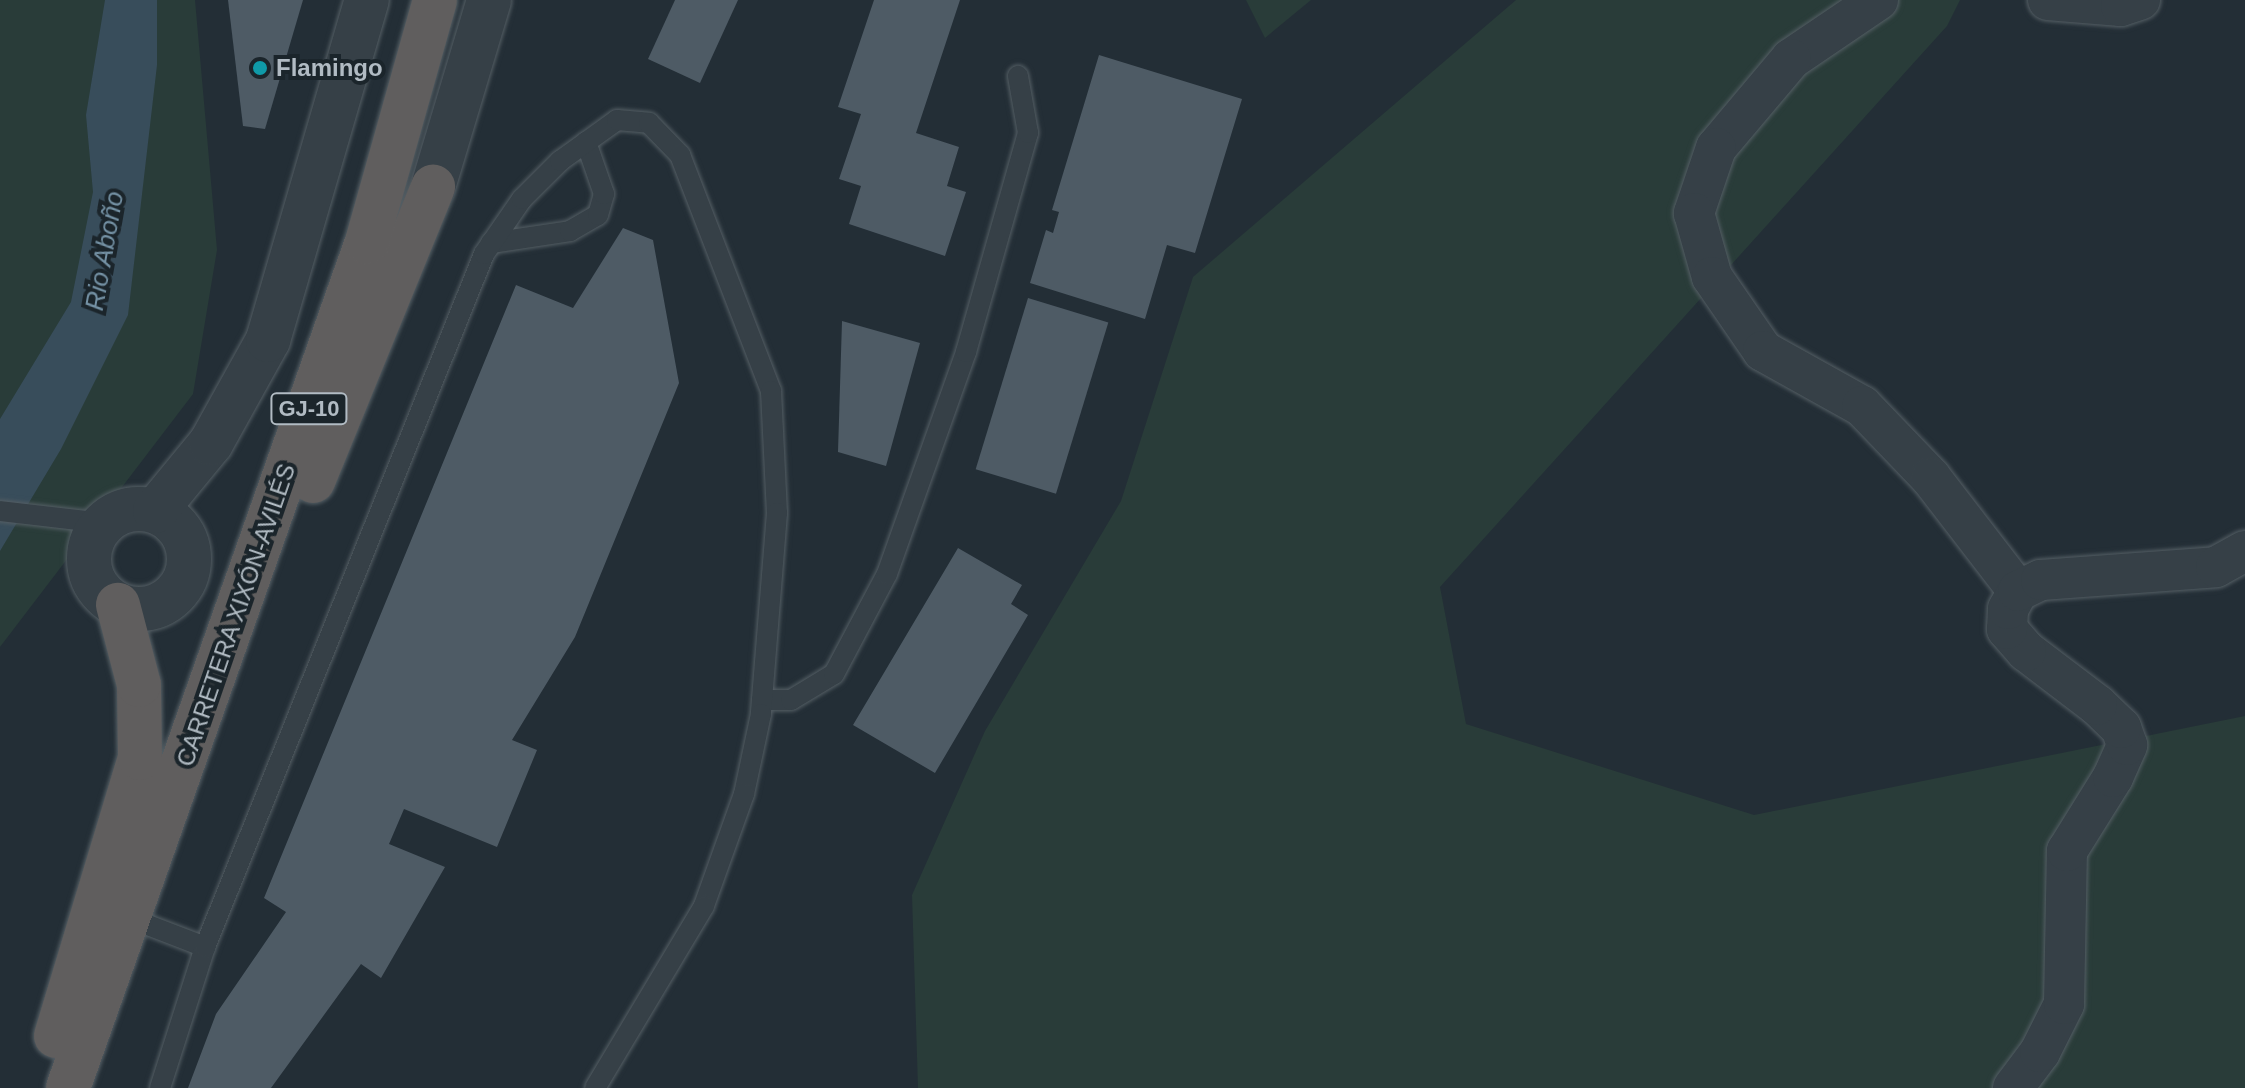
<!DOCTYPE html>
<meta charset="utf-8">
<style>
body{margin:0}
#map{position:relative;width:2245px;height:1088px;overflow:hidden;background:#232e36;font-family:Helvetica,sans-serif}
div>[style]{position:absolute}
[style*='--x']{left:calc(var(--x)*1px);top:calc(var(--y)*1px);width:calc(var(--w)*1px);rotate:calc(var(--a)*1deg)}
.green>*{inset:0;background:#293c39}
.water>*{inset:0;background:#384d5b}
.building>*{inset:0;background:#4e5b65;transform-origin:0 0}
.roads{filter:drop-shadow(0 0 2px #545e64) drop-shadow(0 0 2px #545e64)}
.service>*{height:20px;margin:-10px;padding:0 10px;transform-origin:10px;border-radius:10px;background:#364047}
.minor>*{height:40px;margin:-20px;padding:0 20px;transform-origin:20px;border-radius:20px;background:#364047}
.tertiary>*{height:44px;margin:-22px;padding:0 22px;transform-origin:22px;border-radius:22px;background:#364047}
.tertiary>.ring{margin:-22px;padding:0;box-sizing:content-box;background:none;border:44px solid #364047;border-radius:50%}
.trunk>*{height:44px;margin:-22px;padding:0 22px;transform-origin:22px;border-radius:22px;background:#605e5e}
.dots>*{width:22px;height:22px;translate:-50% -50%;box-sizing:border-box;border:4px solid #1b252b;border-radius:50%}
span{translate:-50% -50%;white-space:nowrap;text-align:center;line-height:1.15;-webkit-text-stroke:8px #1b252b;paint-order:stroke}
.shield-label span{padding:2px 6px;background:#1b252b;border:2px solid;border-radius:6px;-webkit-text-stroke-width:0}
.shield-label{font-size:22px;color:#b1bbc3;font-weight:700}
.poi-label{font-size:24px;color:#b1bbc3;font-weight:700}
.left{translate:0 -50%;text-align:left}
.street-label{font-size:24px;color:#b1bbc3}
.water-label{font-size:26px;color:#7491a4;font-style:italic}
</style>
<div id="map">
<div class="green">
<div style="clip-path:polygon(0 0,195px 0,217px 250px,193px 394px,0 647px)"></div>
<div style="clip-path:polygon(1246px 0,1311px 0,1265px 38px)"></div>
<div style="clip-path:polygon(1516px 0,1960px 0,1947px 26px,1440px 587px,1466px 724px,1754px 815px,2245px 716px,2245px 1088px,918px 1088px,912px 895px,985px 731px,1121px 501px,1193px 277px)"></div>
</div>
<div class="water">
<div style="clip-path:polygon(105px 0,157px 0,157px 65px,128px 315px,61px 449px,0 551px,0 419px,71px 302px,93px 192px,86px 115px)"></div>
</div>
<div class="building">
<div style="clip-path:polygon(228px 0,303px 0,265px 129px,243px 126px)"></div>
<div style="clip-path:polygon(675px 0,738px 0,700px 83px,648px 59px)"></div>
<div style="clip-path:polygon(874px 0,960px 0,916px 133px,959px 147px,947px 186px,966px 192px,945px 256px,849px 224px,861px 186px,839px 179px,861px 114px,838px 107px)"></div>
<div style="clip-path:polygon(1099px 55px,1242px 99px,1195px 253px,1167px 245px,1145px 319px,1030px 283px,1046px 230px,1053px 233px,1059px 212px,1052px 210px)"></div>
<div style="clip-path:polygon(623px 228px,653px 240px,679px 383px,575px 637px,512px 740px,537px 750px,497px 847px,404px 809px,389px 844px,445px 867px,381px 978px,361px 964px,271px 1088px,188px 1088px,216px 1014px,286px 912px,264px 898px,516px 285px,573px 308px)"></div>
<div style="left:1028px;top:298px;width:84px;height:179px;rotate:17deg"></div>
<div style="clip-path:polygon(842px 321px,920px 343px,886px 466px,838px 452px)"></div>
<div style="clip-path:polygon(958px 548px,1022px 585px,1011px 604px,1028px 615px,935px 773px,853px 725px)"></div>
</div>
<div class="roads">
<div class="service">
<div style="--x:491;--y:243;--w:80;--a:-8.6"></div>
<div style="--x:570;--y:231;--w:32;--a:-30"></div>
<div style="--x:598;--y:215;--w:22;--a:-74"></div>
<div style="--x:604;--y:194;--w:55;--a:-109.1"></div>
<div style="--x:0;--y:511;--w:105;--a:6.6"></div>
<div style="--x:762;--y:700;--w:29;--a:0"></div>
<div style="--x:791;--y:700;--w:50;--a:-31.2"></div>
<div style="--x:834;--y:674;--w:113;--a:-62.1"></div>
<div style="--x:887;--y:574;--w:236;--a:-70.4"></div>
<div style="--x:966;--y:352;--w:228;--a:-74.2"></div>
<div style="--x:1028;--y:133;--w:58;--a:-100"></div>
<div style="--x:127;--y:917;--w:84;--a:21"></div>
<div style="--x:160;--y:1088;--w:148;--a:-72.3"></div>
<div style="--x:205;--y:947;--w:747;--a:-68.07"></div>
<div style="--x:484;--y:254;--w:67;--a:-55.4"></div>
<div style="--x:522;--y:199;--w:54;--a:-45"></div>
<div style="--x:560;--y:161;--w:70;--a:-35.7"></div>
<div style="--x:617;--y:120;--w:32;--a:5"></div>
<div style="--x:649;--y:123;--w:45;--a:45.9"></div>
<div style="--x:680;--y:155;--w:253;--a:68.9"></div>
<div style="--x:771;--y:391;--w:122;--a:87.2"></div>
<div style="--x:777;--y:513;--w:202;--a:94.6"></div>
<div style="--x:761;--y:714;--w:82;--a:102"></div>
<div style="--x:744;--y:794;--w:119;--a:109.7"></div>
<div style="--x:704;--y:906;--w:212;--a:120.9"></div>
</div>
<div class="minor">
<div style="--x:1878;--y:0;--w:105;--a:145.9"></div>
<div style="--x:1791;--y:59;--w:116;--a:130.1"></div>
<div style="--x:1716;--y:148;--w:69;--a:108.7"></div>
<div style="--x:1694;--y:213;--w:66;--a:74.3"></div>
<div style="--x:1712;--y:277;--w:90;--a:55.4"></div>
<div style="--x:1763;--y:351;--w:113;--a:29.1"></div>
<div style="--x:1862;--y:406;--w:100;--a:46.2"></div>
<div style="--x:1931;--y:478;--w:143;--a:52.4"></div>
<div style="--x:2048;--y:0;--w:73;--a:4.7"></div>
<div style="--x:2121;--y:6;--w:20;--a:-18"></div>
<div style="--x:2013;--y:1088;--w:45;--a:-53.1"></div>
<div style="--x:2040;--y:1052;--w:54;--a:-63.4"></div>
<div style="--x:2064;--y:1004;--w:153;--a:-88.9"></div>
<div style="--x:2067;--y:851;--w:87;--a:-58.1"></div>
<div style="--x:2113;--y:777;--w:35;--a:-66"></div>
<div style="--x:2127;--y:745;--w:18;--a:-109"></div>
<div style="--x:2121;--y:728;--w:33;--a:-136"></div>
<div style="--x:2097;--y:705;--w:89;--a:-142.7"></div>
<div style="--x:2026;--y:651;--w:29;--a:-131"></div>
<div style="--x:2007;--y:629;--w:20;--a:-87"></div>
<div style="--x:2008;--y:609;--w:21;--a:-61"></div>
<div style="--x:2018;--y:591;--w:25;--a:-26"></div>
<div style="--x:2041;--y:580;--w:175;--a:-4.2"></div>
<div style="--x:2216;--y:567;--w:33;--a:-29"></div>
</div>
<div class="tertiary">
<div style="--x:433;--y:187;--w:195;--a:-73.3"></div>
<div class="ring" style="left:89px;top:509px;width:56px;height:56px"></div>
<div style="--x:155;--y:511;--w:88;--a:-50.5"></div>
<div style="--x:211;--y:443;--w:118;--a:-61"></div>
<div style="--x:268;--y:340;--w:354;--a:-73.8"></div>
</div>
<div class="trunk">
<div style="--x:313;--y:481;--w:318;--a:-67.8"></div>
<div style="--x:56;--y:1036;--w:290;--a:-73.2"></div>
<div style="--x:140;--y:758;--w:73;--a:-90.8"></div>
<div style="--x:139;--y:685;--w:83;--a:-104.7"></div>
<div style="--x:68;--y:1088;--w:897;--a:-70.54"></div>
<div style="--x:367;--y:242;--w:251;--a:-74.3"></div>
</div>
</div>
<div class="dots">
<div style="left:260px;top:68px;background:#0f9aa8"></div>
</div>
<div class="shield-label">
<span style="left:309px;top:409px">GJ-10</span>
</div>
<div class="poi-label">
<span class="left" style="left:276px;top:68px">Flamingo</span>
</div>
<div class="street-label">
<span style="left:236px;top:615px;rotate:-71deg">CARRETERA XIXÓN-AVILÉS</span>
</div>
<div class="water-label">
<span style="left:105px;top:251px;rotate:-80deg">Rio Aboño</span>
</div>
</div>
